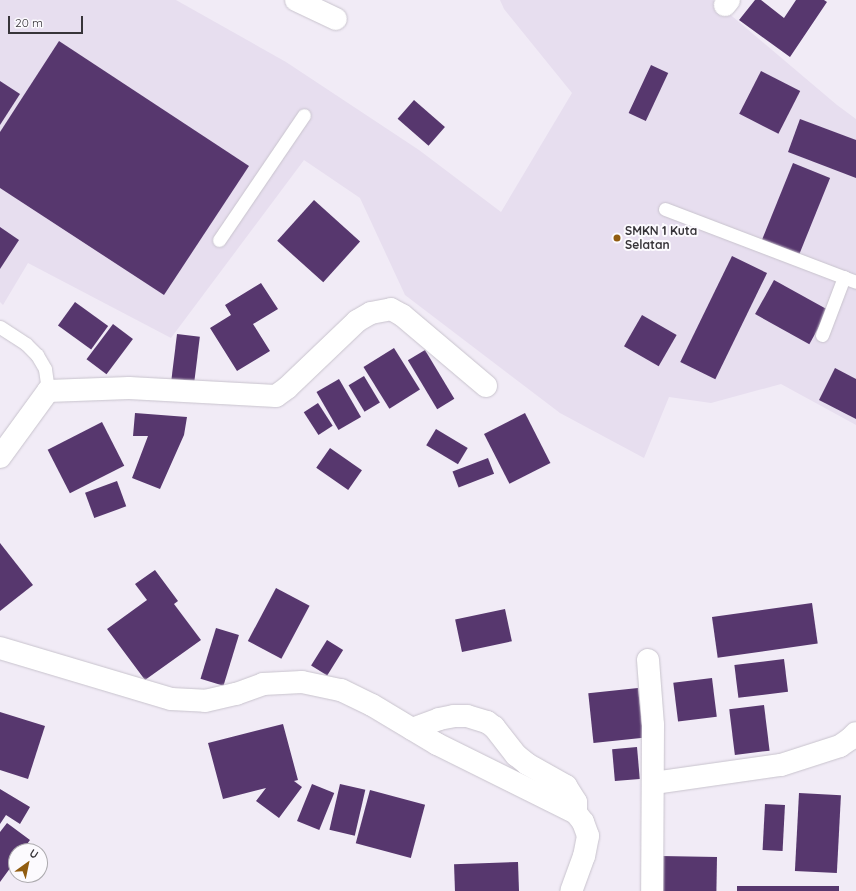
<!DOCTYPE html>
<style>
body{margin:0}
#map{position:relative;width:856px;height:891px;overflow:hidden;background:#f1ebf6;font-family:Quicksand,sans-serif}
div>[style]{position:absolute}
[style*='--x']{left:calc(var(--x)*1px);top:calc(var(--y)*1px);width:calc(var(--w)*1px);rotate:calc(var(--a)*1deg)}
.built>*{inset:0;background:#e7deef}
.building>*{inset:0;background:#57376e;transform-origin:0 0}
.roads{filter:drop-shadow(0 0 1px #c8c3cd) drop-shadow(0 0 1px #c8c3cd)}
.service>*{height:13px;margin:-6.5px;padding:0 6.5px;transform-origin:6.5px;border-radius:6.5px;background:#fff}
.minor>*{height:22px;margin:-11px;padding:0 11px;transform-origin:11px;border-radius:11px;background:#fff}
.dots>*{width:11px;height:11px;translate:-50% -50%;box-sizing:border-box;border:2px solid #fcfafe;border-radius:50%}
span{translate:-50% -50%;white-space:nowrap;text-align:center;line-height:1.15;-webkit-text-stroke:4px #fcfafe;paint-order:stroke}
.poi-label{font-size:12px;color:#373439;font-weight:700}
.left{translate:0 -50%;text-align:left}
.north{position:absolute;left:8px;top:843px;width:40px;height:40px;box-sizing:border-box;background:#fcfafe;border:1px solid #adabaf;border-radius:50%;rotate:33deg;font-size:11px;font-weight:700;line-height:16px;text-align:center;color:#373439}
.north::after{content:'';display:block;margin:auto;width:14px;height:18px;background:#915c10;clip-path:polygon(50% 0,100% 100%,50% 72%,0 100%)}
.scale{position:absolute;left:8px;top:16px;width:75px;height:18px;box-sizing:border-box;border:2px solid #373439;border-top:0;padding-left:5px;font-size:12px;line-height:14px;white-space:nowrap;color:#373439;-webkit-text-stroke:3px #fcfafe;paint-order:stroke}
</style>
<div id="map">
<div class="built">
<div style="clip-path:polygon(0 0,176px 0,286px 62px,419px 150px,501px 212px,572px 93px,504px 9px,500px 0,713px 0,837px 105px,856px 119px,856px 425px,781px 384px,711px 403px,669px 397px,644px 458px,560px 413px,405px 295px,360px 198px,304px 160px,171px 338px,28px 263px,3px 305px,0 302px)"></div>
</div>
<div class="building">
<div style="clip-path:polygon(755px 0,761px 0,784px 18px,796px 0,824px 0,827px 2px,790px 57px,739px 20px)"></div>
<div style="clip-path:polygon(59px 41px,249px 166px,164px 295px,0 188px,0 132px)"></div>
<div style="left:651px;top:65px;width:19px;height:53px;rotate:25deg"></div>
<div style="left:761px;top:71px;width:44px;height:48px;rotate:27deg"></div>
<div style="clip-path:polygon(0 81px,20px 94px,0 125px)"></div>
<div style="left:414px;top:100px;width:41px;height:25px;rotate:41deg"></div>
<div style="clip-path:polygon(800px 119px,856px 140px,856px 178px,788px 152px)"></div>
<div style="left:793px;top:163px;width:40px;height:86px;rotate:22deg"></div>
<div style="left:314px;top:200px;width:62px;height:55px;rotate:42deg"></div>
<div style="clip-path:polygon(0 227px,19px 240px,0 269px)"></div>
<div style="left:732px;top:256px;width:39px;height:118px;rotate:26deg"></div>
<div style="left:774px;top:280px;width:62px;height:39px;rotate:29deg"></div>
<div style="clip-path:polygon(261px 283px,278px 309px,253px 324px,270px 351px,237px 371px,210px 328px,231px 315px,225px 305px)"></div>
<div style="left:75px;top:302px;width:41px;height:29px;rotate:36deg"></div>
<div style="left:642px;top:315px;width:40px;height:36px;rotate:30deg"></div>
<div style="left:113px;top:324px;width:25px;height:44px;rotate:37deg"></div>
<div style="left:177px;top:334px;width:23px;height:46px;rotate:7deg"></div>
<div style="left:394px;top:348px;width:49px;height:36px;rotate:58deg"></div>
<div style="left:425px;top:350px;width:57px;height:20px;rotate:59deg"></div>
<div style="clip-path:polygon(835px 368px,856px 379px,856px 419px,819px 400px)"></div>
<div style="left:364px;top:376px;width:31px;height:18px;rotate:59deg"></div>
<div style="left:339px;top:379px;width:44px;height:26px;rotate:60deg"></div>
<div style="left:318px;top:403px;width:27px;height:17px;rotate:57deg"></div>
<div style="clip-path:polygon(135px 413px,187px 417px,184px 435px,160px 489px,132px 478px,148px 436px,133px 436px)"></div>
<div style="left:525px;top:413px;width:56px;height:46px;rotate:63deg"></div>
<div style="left:102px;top:422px;width:49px;height:61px;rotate:63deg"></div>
<div style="left:436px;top:429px;width:37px;height:19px;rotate:31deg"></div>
<div style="left:330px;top:448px;width:39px;height:24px;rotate:35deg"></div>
<div style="left:488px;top:458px;width:17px;height:38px;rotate:69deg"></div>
<div style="left:117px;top:481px;width:27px;height:34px;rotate:70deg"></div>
<div style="clip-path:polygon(0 543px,33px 585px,0 611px)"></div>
<div style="clip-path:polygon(155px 570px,178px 601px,174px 604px,201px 640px,145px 680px,107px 629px,147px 600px,135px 584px)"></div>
<div style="left:276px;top:588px;width:38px;height:60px;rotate:28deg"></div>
<div style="left:812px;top:603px;width:41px;height:101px;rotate:82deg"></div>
<div style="left:505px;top:609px;width:33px;height:51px;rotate:78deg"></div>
<div style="left:216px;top:628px;width:24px;height:53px;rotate:17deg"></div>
<div style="left:327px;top:640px;width:19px;height:30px;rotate:32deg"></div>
<div style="left:784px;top:659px;width:33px;height:50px;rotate:83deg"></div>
<div style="left:712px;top:678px;width:39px;height:39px;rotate:83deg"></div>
<div style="left:638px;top:688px;width:50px;height:50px;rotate:84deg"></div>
<div style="left:764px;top:705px;width:46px;height:35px;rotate:83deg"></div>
<div style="clip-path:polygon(0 712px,45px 726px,28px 779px,0 770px)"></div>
<div style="clip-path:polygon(283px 724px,298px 780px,294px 781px,302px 787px,279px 818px,256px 801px,266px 788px,223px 799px,208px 743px)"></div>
<div style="left:637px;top:747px;width:32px;height:25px;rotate:85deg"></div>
<div style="left:312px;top:784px;width:24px;height:40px;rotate:22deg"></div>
<div style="left:340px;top:784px;width:26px;height:47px;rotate:13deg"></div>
<div style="clip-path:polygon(0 789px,30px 807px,20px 824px,6px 815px,0 824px)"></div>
<div style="left:370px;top:790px;width:57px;height:55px;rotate:15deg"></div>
<div style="left:799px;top:793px;width:42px;height:78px;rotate:3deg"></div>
<div style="left:765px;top:804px;width:20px;height:46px;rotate:3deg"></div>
<div style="clip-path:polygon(7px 823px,30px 840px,22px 851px,16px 851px,16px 860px,0 882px,0 832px)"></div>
<div style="left:661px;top:856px;width:56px;height:35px;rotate:1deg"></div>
<div style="left:518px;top:862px;width:29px;height:64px;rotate:88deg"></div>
<div style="left:737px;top:886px;width:102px;height:5px"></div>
</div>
<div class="roads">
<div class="service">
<div style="--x:665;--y:209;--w:204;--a:20.9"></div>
<div style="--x:219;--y:240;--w:151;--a:-55.8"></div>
<div style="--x:0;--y:327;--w:31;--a:33"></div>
<div style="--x:26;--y:344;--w:16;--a:45"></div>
<div style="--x:37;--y:355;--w:16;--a:60"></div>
<div style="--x:45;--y:369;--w:22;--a:82"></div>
<div style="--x:822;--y:335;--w:62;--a:-69.2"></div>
</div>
<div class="minor">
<div style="--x:296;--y:0;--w:44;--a:25.4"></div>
<div style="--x:725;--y:5;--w:6;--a:-51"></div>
<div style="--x:0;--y:457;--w:82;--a:-54"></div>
<div style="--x:48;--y:391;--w:81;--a:-2.1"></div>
<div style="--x:129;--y:388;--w:147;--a:3.1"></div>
<div style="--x:276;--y:396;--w:14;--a:-36"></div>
<div style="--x:287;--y:388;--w:97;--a:-43.7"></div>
<div style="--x:357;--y:321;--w:16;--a:-30"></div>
<div style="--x:371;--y:313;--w:20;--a:-11"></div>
<div style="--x:391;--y:309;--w:13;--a:29"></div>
<div style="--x:402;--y:315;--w:110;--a:40.2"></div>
<div style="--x:0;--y:648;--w:178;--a:16.6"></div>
<div style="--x:171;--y:699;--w:34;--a:3"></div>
<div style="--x:205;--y:701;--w:32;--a:-13"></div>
<div style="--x:236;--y:694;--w:29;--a:-20"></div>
<div style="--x:263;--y:684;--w:39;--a:-3"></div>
<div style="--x:302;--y:682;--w:40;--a:12"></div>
<div style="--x:341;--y:690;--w:34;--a:26"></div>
<div style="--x:372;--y:705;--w:76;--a:31"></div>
<div style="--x:437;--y:744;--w:155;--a:26.4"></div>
<div style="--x:576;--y:813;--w:11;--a:52"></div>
<div style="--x:583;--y:822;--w:15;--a:70"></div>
<div style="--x:588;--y:836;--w:20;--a:101"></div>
<div style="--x:584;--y:856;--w:37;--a:110"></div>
<div style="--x:648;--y:660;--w:65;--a:85.6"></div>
<div style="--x:653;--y:725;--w:166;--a:90.3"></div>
<div style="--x:412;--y:729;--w:29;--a:-20"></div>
<div style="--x:439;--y:719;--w:15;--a:-11"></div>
<div style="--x:454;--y:716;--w:13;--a:0"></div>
<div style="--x:467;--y:716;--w:21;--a:17"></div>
<div style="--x:487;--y:722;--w:9;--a:36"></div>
<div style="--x:494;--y:727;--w:36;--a:52"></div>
<div style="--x:516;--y:755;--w:14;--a:39"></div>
<div style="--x:527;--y:764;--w:45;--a:29.4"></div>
<div style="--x:566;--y:786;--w:19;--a:58"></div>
<div style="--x:576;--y:802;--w:11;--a:90"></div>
<div style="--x:654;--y:783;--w:128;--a:-8.1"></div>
<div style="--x:781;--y:765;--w:62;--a:-17.9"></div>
<div style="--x:840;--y:746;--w:12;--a:-35"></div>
<div style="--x:850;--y:739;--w:8;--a:-45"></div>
</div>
</div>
<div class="dots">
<div style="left:617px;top:238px;background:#915c10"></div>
</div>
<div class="poi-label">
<span class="left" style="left:625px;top:238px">SMKN 1 Kuta<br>Selatan</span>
</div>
<div class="north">U</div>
<div class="scale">20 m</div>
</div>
